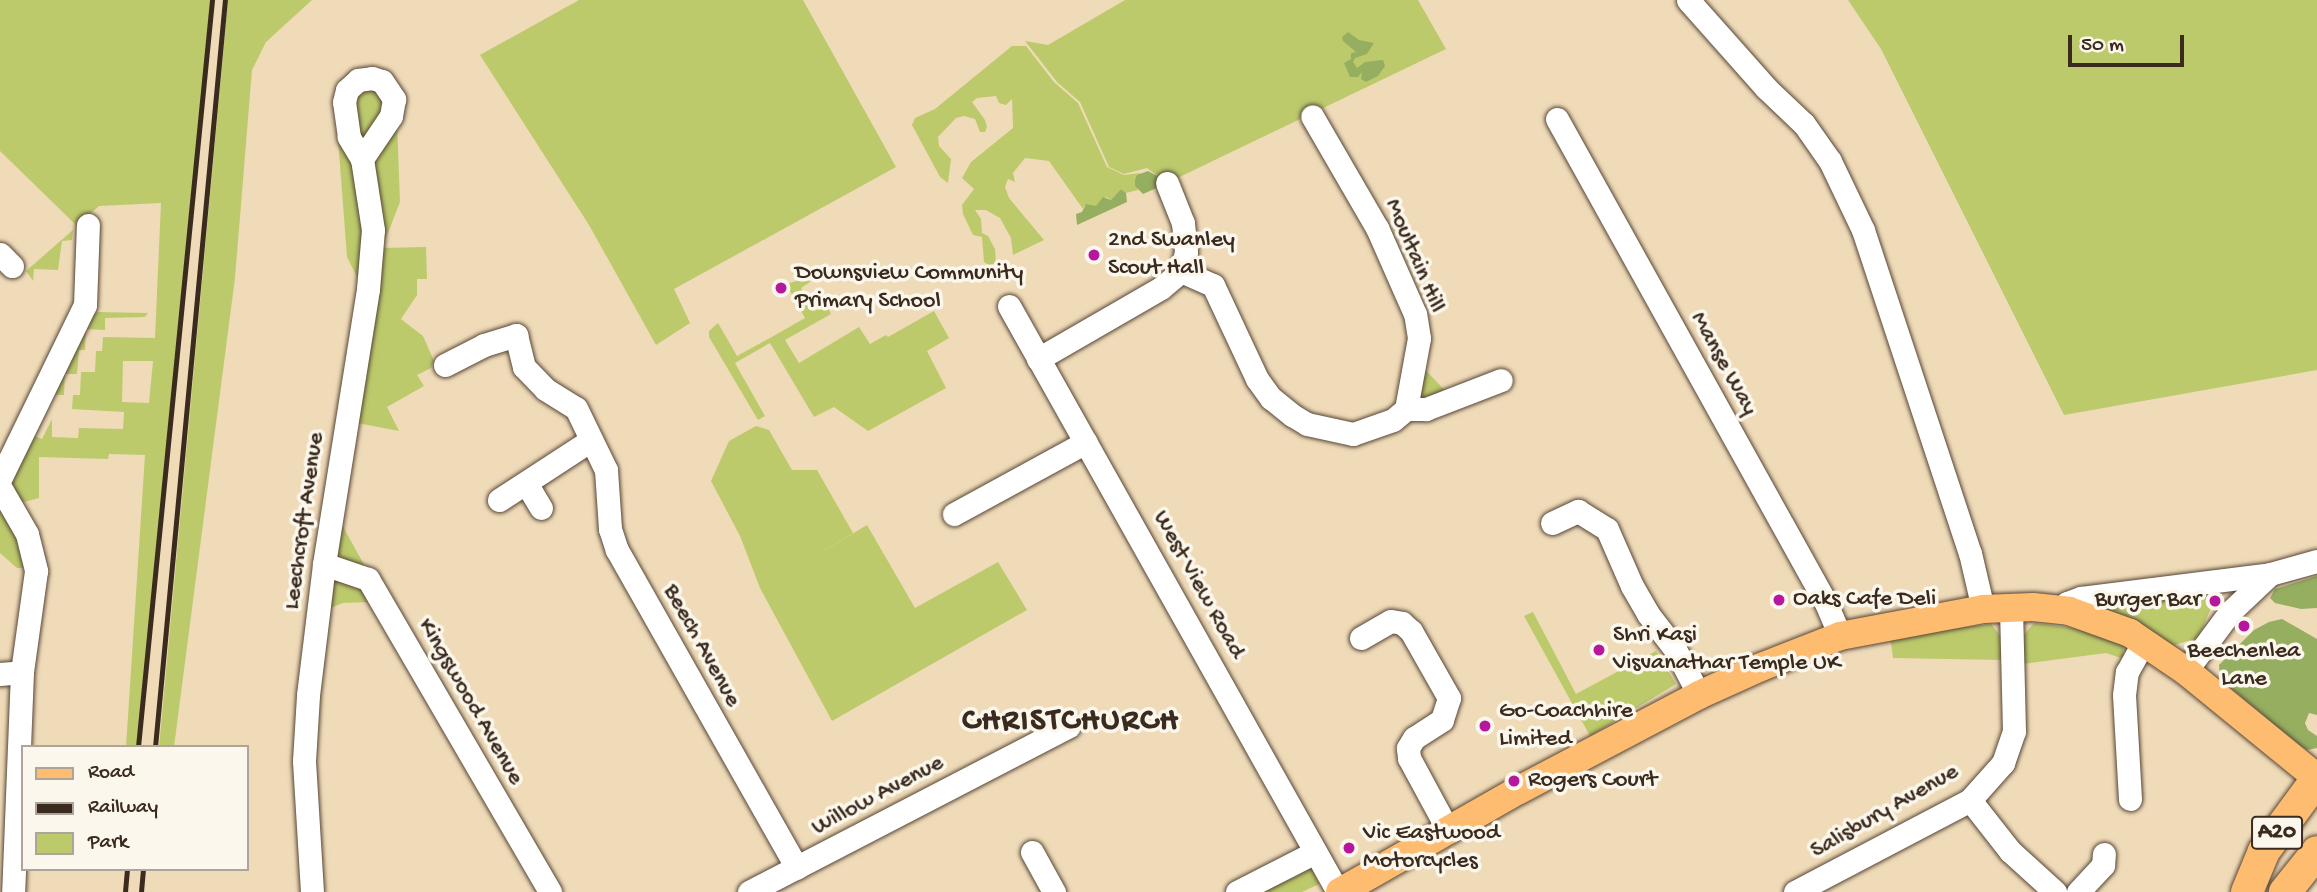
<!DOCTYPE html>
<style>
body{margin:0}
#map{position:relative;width:2317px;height:892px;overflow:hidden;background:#f0dbb9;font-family:"Gochi Hand",sans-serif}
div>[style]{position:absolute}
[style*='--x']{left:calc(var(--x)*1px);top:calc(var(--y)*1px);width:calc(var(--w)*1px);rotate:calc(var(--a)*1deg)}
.green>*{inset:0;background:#bcca6c}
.forest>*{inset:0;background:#95ae60}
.roads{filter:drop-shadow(0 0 2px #564535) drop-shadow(0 0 2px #564535)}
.minor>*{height:23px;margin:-11.5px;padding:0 11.5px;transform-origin:11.5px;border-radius:11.5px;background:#fff}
.major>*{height:28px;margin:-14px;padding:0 14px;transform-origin:14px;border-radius:14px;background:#fdbc70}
.highway>*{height:32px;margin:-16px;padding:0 16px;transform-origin:16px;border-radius:16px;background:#fdbc70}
.rail>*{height:4.5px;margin:-2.25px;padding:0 2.25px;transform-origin:2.25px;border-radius:2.25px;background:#3b2a1e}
.dots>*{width:19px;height:19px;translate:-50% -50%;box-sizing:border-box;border:4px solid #fbf7ec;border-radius:50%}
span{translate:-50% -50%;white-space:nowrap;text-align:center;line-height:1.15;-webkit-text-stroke:7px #fbf7ec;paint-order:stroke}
.shield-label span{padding:2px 5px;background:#fbf7ec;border:2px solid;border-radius:5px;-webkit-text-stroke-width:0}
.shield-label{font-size:23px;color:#3b2a1e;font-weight:700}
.poi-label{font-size:24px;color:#3b2a1e}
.left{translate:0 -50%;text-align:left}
.right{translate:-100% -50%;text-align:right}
.street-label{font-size:24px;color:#3b2a1e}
.district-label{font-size:32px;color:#3b2a1e;font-weight:700;letter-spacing:2px}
.legend{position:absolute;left:21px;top:745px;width:228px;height:126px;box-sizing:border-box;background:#fbf7ec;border:2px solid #aea59a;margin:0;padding:9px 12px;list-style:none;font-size:21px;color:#3b2a1e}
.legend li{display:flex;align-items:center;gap:14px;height:35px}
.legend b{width:35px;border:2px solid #aea59a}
.scale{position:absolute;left:2068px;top:35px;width:116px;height:32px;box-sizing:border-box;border:4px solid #3b2a1e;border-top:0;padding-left:9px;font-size:21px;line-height:24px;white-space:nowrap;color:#3b2a1e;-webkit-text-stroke:5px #fbf7ec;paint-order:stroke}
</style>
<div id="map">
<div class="green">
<div style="clip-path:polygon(evenodd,0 0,213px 0,137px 747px,126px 747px,145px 455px,109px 454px,108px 459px,39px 457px,39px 498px,24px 502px,18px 499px,8px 482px,30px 434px,42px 439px,52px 419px,52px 437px,78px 438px,79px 428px,123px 429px,124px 412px,72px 409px,73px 395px,80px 395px,81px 372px,95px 372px,96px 351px,102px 351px,103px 337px,155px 338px,161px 203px,99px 206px,77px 226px,0 151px,0 0,123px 361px,153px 361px,149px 403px,122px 402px,123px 361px)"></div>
<div style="clip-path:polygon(228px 0,312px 0,266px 42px,252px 70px,235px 278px,174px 747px,159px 747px)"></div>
<div style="clip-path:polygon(579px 0,803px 0,896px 167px,674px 289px,690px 323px,656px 345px,589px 225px,480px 55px)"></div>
<div style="clip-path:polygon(1125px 0,1418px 0,1446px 49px,1167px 183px,1147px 168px,1124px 174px,1109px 167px,1080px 102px,1057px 82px,1025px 41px,1048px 45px)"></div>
<div style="clip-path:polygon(1848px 0,2317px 0,2317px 370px,2064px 415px,1881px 49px)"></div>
<div style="clip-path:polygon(1012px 46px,1026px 46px,1054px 82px,1078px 103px,1107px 167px,1124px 175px,1141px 173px,1135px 180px,1138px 190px,1126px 193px,1121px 189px,1111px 200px,1106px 197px,1096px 206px,1084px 206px,1083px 209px,1049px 161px,1025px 158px,1013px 173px,1015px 182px,1008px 179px,1005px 187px,1009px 198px,1044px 240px,1013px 255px,1011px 238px,1000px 218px,986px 210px,975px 210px,981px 219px,982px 233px,988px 236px,995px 249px,996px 263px,990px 266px,984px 262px,982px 237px,973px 235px,963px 214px,962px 205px,974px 189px,962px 178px,971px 162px,1013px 128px,1012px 99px,1006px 105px,999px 103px,996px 96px,977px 98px,972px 102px,985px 120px,987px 127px,985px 132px,980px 132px,975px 119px,964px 116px,956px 118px,938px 137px,939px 146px,951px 159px,948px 183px,940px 177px,912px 125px,915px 118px,935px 109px)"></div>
<div style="clip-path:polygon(371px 87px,379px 92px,384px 107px,364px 139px,357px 137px,354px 92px)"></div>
<div style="clip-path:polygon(336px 113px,353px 162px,365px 228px,359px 281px,347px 257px)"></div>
<div style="clip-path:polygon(397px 121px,400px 202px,382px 248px,426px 247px,427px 279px,417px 279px,417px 295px,401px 319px,423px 336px,434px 361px,431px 368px,417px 375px,424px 386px,387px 407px,399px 431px,352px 422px,369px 166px)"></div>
<div style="clip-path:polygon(73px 230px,72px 240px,62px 241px,58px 270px,34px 269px,33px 281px,26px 271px)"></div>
<div style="clip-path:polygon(807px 278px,810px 282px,801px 288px,814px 311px,827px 306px,831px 314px,785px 340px,799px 363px,859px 327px,870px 344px,886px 335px,888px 337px,934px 311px,949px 338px,927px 351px,946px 388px,868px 431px,834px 407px,814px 417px,770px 343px,735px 363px,765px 416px,758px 420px,709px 337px,709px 331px,718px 323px,737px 356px,770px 338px,805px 318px,786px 284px)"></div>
<div style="clip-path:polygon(97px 312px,148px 313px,145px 317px,105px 318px,105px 330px,86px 329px,85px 350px,79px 350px,77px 374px,65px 374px,64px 395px,54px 395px,87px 323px)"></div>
<div style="clip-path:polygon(1416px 360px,1453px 399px,1406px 408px)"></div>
<div style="clip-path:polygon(756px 426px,769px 430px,792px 470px,817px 470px,853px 533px,812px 558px,867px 525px,915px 608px,998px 562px,1027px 610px,832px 721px,760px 588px,740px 536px,711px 481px,729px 441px)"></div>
<div style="clip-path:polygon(0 507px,13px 523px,27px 568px,17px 568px,0 553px)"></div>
<div style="clip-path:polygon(337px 516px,367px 570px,341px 557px,335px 550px)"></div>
<div style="clip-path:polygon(335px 576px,351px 576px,371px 602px,343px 603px,323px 611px)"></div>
<div style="clip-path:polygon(2209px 591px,2212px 606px,2198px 638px,2171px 646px,2088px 603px)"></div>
<div style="clip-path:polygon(1533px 612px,1576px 694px,1656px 651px,1676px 684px,1590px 736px,1524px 616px)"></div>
<div style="clip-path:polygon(2034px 623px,2072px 628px,2101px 636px,2123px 646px,2124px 659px,2106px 653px,2022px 664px,2022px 637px)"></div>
<div style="clip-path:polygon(1991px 624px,2002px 638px,2002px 660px,1893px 658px,1890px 636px)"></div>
<div style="clip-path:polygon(1297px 867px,1312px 869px,1319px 884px,1302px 892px,1249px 892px)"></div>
</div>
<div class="forest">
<div style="clip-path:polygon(1348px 32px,1359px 40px,1374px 43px,1367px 54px,1355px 58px,1353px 62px,1357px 68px,1365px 62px,1383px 60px,1385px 66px,1378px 76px,1366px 82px,1361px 79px,1362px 72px,1358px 77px,1350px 77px,1344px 63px,1351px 59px,1351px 53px,1356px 52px,1343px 41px,1342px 37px)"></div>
<div style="clip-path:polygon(1148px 171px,1161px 178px,1161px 186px,1143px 194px,1135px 186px,1135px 180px,1137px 175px)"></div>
<div style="clip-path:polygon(1121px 189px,1126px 193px,1127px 202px,1077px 225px,1076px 214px,1082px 212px,1086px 204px,1096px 206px,1103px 197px,1111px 200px)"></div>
<div style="clip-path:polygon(2317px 576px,2317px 608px,2301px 609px,2275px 603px,2270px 598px,2275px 589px)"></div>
<div style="clip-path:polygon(2282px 619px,2317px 639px,2317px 715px,2309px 713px,2305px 723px,2308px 730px,2317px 736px,2317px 748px,2307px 750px,2298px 744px,2220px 679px,2219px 665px,2254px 630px,2269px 622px)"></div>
</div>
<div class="roads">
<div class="minor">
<div style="--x:1688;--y:0;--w:118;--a:48.4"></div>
<div style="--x:1766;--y:88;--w:52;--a:43.5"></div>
<div style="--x:1804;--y:124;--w:45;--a:54.9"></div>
<div style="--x:1830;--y:161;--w:76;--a:64.4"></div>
<div style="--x:1863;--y:230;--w:340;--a:71.7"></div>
<div style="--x:1970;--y:553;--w:57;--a:76.9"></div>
<div style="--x:1557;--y:119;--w:554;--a:60.94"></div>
<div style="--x:1826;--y:603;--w:36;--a:67"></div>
<div style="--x:1167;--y:183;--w:43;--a:68.2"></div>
<div style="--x:1183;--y:223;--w:29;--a:84"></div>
<div style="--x:1186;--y:252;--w:20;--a:105"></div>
<div style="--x:0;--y:254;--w:17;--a:45"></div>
<div style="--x:1009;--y:306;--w:672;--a:60.69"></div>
<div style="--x:1038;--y:359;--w:142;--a:-30"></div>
<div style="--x:1161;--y:288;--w:26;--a:-40"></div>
<div style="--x:1181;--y:271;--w:35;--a:24"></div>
<div style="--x:1213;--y:285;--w:104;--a:64.9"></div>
<div style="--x:1257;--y:379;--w:24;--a:54"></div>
<div style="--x:1271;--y:398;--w:27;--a:39"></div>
<div style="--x:1292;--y:415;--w:17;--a:31"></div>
<div style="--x:1307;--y:424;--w:47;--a:12.3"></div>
<div style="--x:1353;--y:434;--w:42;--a:-19.3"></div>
<div style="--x:1393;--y:420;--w:17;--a:-40"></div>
<div style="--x:1406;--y:409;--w:72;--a:-79.6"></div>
<div style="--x:1419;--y:338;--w:24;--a:-99"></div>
<div style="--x:1415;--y:314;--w:94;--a:-113.8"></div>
<div style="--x:1377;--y:228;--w:129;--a:-120.1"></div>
<div style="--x:445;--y:365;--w:44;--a:-27.1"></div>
<div style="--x:484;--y:345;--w:34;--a:-17"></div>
<div style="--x:516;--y:335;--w:33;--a:76"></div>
<div style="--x:524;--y:367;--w:30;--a:46"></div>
<div style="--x:545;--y:389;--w:36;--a:32"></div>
<div style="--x:576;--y:408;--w:69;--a:64.2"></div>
<div style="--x:606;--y:470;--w:59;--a:86.1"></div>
<div style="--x:610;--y:529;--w:22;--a:72"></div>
<div style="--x:617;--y:550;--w:365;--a:60.5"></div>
<div style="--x:1406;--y:409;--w:20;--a:0"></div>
<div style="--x:1426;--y:409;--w:80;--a:-21.1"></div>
<div style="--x:0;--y:479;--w:194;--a:-64"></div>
<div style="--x:85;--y:305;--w:80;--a:-87.9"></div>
<div style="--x:526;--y:483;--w:29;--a:59"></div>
<div style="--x:0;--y:487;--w:54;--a:60.1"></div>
<div style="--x:27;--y:534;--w:38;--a:76"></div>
<div style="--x:36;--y:571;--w:102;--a:97.9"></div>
<div style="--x:22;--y:672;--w:220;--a:92.3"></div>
<div style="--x:499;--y:500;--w:110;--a:-33.1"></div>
<div style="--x:954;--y:514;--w:150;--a:-28.6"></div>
<div style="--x:1552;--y:523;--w:29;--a:-25"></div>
<div style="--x:1578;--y:511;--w:34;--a:32"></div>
<div style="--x:1607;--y:529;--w:62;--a:66.3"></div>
<div style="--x:1632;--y:586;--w:32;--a:60"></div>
<div style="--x:1648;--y:614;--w:44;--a:52.4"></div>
<div style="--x:1675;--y:649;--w:52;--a:62.4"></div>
<div style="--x:324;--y:564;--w:46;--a:18.8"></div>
<div style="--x:368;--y:579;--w:362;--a:59.8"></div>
<div style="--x:2063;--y:610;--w:8;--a:-60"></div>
<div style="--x:2067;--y:603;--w:15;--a:-20"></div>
<div style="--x:2081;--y:598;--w:191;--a:-7.2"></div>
<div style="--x:2270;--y:574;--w:49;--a:-15.5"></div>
<div style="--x:1361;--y:638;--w:34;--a:-30"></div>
<div style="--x:1391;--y:621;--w:11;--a:10"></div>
<div style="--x:1402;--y:623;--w:12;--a:42"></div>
<div style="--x:1411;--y:631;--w:77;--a:60.4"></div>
<div style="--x:1449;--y:698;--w:23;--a:108"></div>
<div style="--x:1442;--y:720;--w:33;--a:147"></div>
<div style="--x:1414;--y:738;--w:12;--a:121"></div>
<div style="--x:1408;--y:748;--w:10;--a:84"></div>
<div style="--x:1409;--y:758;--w:84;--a:61.6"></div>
<div style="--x:2186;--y:671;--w:74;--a:-53.3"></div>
<div style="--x:2230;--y:612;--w:55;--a:-43.5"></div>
<div style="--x:0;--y:674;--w:22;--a:-5"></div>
<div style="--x:2130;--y:799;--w:104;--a:-93.3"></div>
<div style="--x:2124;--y:695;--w:23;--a:-83"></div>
<div style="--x:2127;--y:672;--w:35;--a:-61"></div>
<div style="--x:1970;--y:800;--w:65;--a:51.9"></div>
<div style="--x:2010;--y:851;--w:61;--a:42.3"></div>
<div style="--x:1032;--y:852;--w:46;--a:61.2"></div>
<div style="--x:312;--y:892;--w:131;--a:-93.5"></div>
<div style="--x:304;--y:761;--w:66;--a:-86.5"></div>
<div style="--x:308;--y:695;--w:132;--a:-83"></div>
<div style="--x:324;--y:564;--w:278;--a:-80.9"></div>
<div style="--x:368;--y:289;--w:59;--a:-85.2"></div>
<div style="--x:373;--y:230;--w:72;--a:-98.8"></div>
<div style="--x:362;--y:159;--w:26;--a:-121"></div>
<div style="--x:349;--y:137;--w:35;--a:-98"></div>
<div style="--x:344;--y:102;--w:12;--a:-76"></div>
<div style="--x:347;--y:90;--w:15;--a:-42"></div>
<div style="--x:358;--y:80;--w:14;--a:-8"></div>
<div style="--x:372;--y:78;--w:10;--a:17"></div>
<div style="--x:382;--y:81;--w:22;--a:56"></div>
<div style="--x:394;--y:99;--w:17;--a:100"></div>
<div style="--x:391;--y:116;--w:52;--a:124"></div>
<div style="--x:749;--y:892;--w:360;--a:-27.4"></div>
<div style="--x:1237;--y:892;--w:88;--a:-27.1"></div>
<div style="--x:1795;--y:892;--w:198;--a:-27.7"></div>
<div style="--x:1970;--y:800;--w:50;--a:-48.3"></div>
<div style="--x:2003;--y:763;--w:34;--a:-71"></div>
<div style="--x:2014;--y:731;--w:124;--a:-91.4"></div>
<div style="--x:2078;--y:892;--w:37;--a:-47"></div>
<div style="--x:2103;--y:865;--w:11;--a:-85"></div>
</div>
<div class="major">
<div style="--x:1340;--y:892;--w:206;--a:-29.7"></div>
<div style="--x:1519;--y:790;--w:204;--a:-27.8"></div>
<div style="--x:1699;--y:695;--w:68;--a:-24.3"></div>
<div style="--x:1761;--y:667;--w:85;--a:-21.4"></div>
<div style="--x:1840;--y:636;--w:146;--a:-10.7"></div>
<div style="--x:1983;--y:609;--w:50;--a:-2.3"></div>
<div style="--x:2033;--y:607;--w:36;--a:6"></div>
<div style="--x:2069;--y:611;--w:65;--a:19.8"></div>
<div style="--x:2130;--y:633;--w:68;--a:34.2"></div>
<div style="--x:2186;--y:671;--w:169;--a:39.2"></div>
</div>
<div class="highway">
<div style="--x:2247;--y:892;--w:44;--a:-67.5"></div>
<div style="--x:2264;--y:851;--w:89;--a:-53.6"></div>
<div style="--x:2285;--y:892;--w:51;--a:-51.3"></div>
</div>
</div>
<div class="rail">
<div style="--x:138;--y:747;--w:751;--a:-84.34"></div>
<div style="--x:155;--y:747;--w:750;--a:-84.65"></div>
<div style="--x:125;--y:892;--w:23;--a:-85"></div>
<div style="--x:141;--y:892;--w:23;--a:-85"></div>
</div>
<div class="dots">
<div style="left:1094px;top:255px;background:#b5179e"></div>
<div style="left:781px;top:288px;background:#b5179e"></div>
<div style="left:1779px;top:600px;background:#b5179e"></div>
<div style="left:2215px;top:601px;background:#b5179e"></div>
<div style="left:2244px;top:626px;background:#b5179e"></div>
<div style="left:1599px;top:650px;background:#b5179e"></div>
<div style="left:1485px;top:726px;background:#b5179e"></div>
<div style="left:1514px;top:781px;background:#b5179e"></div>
<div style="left:1349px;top:848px;background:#b5179e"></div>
</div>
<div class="shield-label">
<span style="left:2277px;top:833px">A20</span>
</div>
<div class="poi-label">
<span class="left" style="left:1108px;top:255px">2nd Swanley<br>Scout Hall</span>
<span class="left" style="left:795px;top:288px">Downsview Community<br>Primary School</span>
<span class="left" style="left:1793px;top:600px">Oaks Cafe Deli</span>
<span class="right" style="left:2201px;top:601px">Burger Bar</span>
<span class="left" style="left:1613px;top:650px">Shri Kasi<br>Visvanathar Temple UK</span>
<span style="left:2244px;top:666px">Beechenlea<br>Lane</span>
<span class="left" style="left:1499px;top:726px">Go-Coachhire<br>Limited</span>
<span class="left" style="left:1528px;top:781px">Rogers Court</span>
<span class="left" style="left:1363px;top:848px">Vic Eastwood<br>Motorcycles</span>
</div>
<div class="street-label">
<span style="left:1414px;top:256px;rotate:67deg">Moultain Hill</span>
<span style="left:1723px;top:364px;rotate:61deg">Manse Way</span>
<span style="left:305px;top:521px;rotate:-82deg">Leechcroft Avenue</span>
<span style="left:1198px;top:585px;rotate:61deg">West View Road</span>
<span style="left:701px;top:646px;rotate:61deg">Beech Avenue</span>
<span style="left:470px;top:702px;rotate:60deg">Kingswood Avenue</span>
<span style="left:878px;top:796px;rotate:-28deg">Willow Avenue</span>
<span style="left:1885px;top:812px;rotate:-30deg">Salisbury Avenue</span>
</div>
<div class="district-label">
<span style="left:1071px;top:722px">CHRISTCHURCH</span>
</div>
<ul class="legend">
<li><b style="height:9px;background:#fdbc70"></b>Road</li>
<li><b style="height:9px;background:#3b2a1e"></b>Railway</li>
<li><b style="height:19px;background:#bcca6c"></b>Park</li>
</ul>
<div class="scale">50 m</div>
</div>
